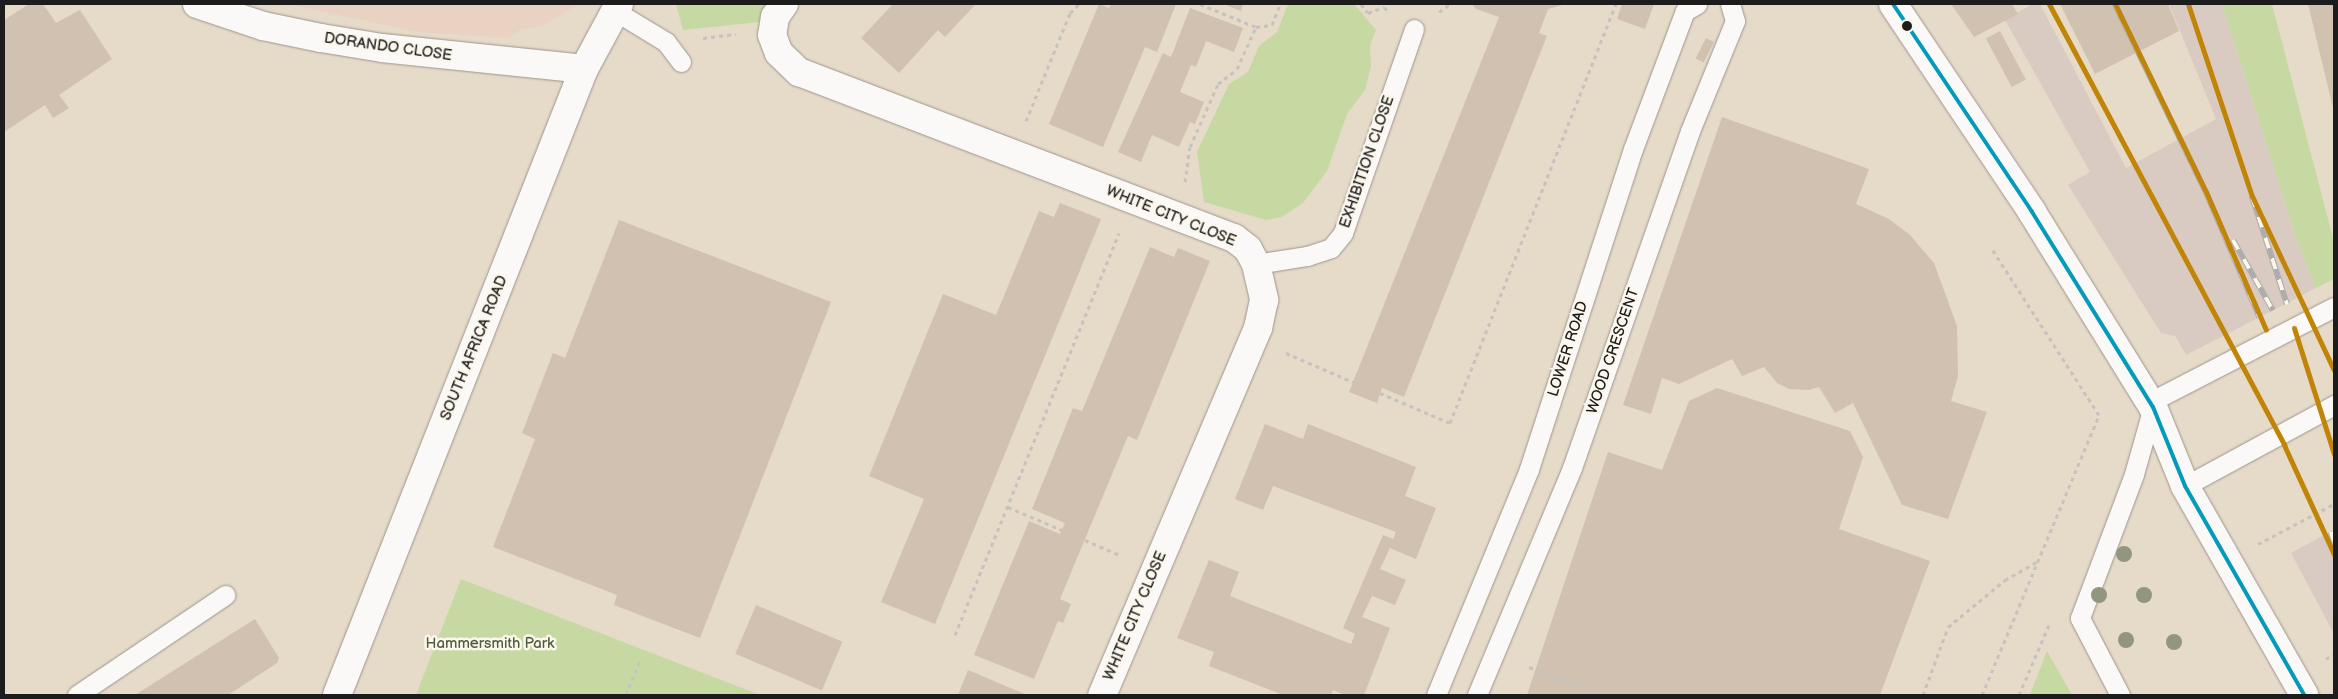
<!DOCTYPE html>
<style>
body{margin:0}
#map{position:relative;width:2338px;height:699px;overflow:hidden;background:#e6dac9;font-family:"Balsamiq Sans",sans-serif}
div>[style]{position:absolute}
[style*='--x']{left:calc(var(--x)*1px);top:calc(var(--y)*1px);width:calc(var(--w)*1px);rotate:calc(var(--a)*1deg)}
.built>*{inset:0;background:#ead2c3}
.industrial>*{inset:0;background:#dacbc2}
.green>*{inset:0;background:#c7d9a2}
.building>*{inset:0;background:#d1c1b1;transform-origin:0 0}
.path>*{height:3px;margin-top:-1.5px;transform-origin:0;background:repeating-linear-gradient(90deg,#c6c3bf 0 4px,transparent 0 8px)}
.roads{filter:drop-shadow(0 0 1px #9d968c) drop-shadow(0 0 1px #9d968c)}
.service>*{height:19px;margin:-9.5px;padding:0 9.5px;transform-origin:9.5px;border-radius:9.5px;background:#fbf9f7}
.minor>*{height:28px;margin:-14px;padding:0 14px;transform-origin:14px;border-radius:14px;background:#fbf9f7}
.tertiary>*{height:28px;margin:-14px;padding:0 14px;transform-origin:14px;border-radius:14px;background:#fbf9f7}
.primary>*{height:28px;margin:-14px;padding:0 14px;transform-origin:14px;border-radius:14px;background:#fbf9f7}
.rail>*{height:5.5px;margin-top:-2.75px;transform-origin:0;background:repeating-linear-gradient(90deg,#fbf7ec 0 11px,#aeacaa 0 22px);box-sizing:border-box;border-block:1px solid #aeacaa}
.bus-1>*{height:4px;margin:-2px;padding:0 2px;transform-origin:2px;border-radius:2px;background:#039bbc}
.metro-1>*{height:5px;margin:-2.5px;padding:0 2.5px;transform-origin:2.5px;border-radius:2.5px;background:#c08407}
.trees>*{width:16px;height:16px;margin:-8px;border-radius:50%;background:#93967e}
.dots>*{width:14px;height:14px;translate:-50% -50%;box-sizing:border-box;border:2px solid #fbf7ec;border-radius:50%}
span{translate:-50% -50%;white-space:nowrap;text-align:center;line-height:1.15;-webkit-text-stroke:5px #fbf7ec;paint-order:stroke}
.street-label{font-size:15px;color:#1c1c1c}
.park-label{font-size:15px;color:#4f5e40}
.frame{position:absolute;inset:0;border:5px solid #1c1c1c;pointer-events:none}
</style>
<div id="map">
<div class="built">
<div style="clip-path:polygon(287px 4px,579px 4px,543px 26px,521px 29px,509px 38px,418px 32px)"></div>
</div>
<div class="industrial">
<div style="clip-path:polygon(2032px 4px,2040px 4px,2126px 168px,2216px 119px,2169px 4px,2222px 4px,2296px 238px,2316px 288px,2186px 355px,2175px 336px,2161px 333px,2068px 185px,2090px 172px,2005px 20px)"></div>
<div style="clip-path:polygon(2334px 530px,2334px 634px,2291px 553px)"></div>
</div>
<div class="green">
<div style="clip-path:polygon(676px 4px,766px 4px,760px 22px,683px 30px)"></div>
<div style="clip-path:polygon(1288px 4px,1354px 4px,1376px 30px,1370px 45px,1371px 66px,1365px 90px,1347px 114px,1327px 171px,1303px 203px,1282px 217px,1266px 220px,1204px 202px,1197px 152px,1229px 84px,1248px 72px,1259px 46px,1277px 32px)"></div>
<div style="clip-path:polygon(2222px 4px,2272px 4px,2334px 242px,2334px 279px,2316px 288px,2296px 238px)"></div>
<div style="clip-path:polygon(461px 579px,760px 695px,416px 695px)"></div>
<div style="clip-path:polygon(2047px 651px,2072px 695px,2030px 695px)"></div>
</div>
<div class="building">
<div style="clip-path:polygon(29px 4px,43px 4px,56px 23px,80px 10px,112px 59px,59px 95px,69px 108px,53px 118px,45px 105px,4px 132px,4px 20px)"></div>
<div style="clip-path:polygon(893px 4px,976px 4px,945px 37px,938px 30px,899px 73px,861px 38px)"></div>
<div style="clip-path:polygon(1099px 4px,1109px 8px,1111px 4px,1176px 4px,1157px 52px,1145px 47px,1103px 147px,1049px 124px)"></div>
<div style="clip-path:polygon(1223px 4px,1243px 4px,1241px 11px)"></div>
<div style="clip-path:polygon(1472px 4px,1566px 4px,1548px 9px,1539px 33px,1547px 36px,1404px 397px,1382px 388px,1377px 403px,1349px 392px,1499px 17px,1476px 9px)"></div>
<div style="clip-path:polygon(1622px 4px,1654px 4px,1645px 29px,1617px 19px)"></div>
<div style="clip-path:polygon(1951px 4px,2012px 4px,2018px 14px,1974px 37px)"></div>
<div style="clip-path:polygon(2060px 4px,2168px 4px,2179px 31px,2095px 74px)"></div>
<div style="clip-path:polygon(2308px 4px,2334px 4px,2334px 112px)"></div>
<div style="clip-path:polygon(1190px 8px,1243px 28px,1234px 52px,1206px 41px,1196px 67px,1191px 65px,1180px 92px,1204px 102px,1195px 124px,1190px 122px,1179px 147px,1152px 135px,1141px 162px,1118px 152px,1163px 53px,1171px 57px)"></div>
<div style="left:2000px;top:31px;width:55px;height:16px;rotate:62deg"></div>
<div style="left:1706px;top:38px;width:9px;height:23px;rotate:27deg"></div>
<div style="clip-path:polygon(1722px 117px,1869px 169px,1856px 204px,1889px 219px,1910px 235px,1934px 263px,1957px 326px,1958px 376px,1951px 401px,1987px 412px,1948px 519px,1902px 505px,1853px 403px,1835px 413px,1819px 387px,1809px 390px,1789px 389px,1777px 383px,1764px 367px,1742px 376px,1732px 359px,1679px 384px,1662px 378px,1651px 414px,1623px 405px)"></div>
<div style="clip-path:polygon(1060px 203px,1101px 219px,935px 624px,881px 602px,924px 499px,869px 476px,943px 294px,996px 315px,1039px 211px,1054px 217px)"></div>
<div style="clip-path:polygon(619px 220px,831px 302px,700px 638px,614px 605px,617px 595px,493px 547px,535px 439px,522px 433px,553px 353px,565px 358px)"></div>
<div style="clip-path:polygon(1150px 247px,1174px 257px,1178px 248px,1210px 261px,1137px 440px,1128px 436px,1060px 599px,1071px 604px,1063px 623px,1058px 621px,1034px 679px,974px 655px,1029px 521px,1060px 534px,1065px 523px,1032px 509px,1073px 408px,1082px 411px)"></div>
<div style="clip-path:polygon(1717px 388px,1850px 431px,1863px 457px,1839px 529px,1930px 561px,1880px 695px,1527px 695px,1608px 452px,1662px 470px,1689px 401px)"></div>
<div style="clip-path:polygon(1265px 424px,1303px 439px,1308px 424px,1416px 467px,1405px 496px,1436px 508px,1416px 559px,1390px 548px,1380px 569px,1406px 580px,1395px 605px,1372px 596px,1362px 617px,1390px 628px,1364px 695px,1345px 695px,1333px 690px,1331px 695px,1283px 695px,1209px 666px,1214px 652px,1177px 638px,1209px 560px,1239px 572px,1230px 596px,1351px 644px,1355px 634px,1343px 628px,1383px 535px,1393px 539px,1396px 532px,1273px 486px,1263px 510px,1235px 499px)"></div>
<div style="left:756px;top:605px;width:94px;height:53px;rotate:23deg"></div>
<div style="clip-path:polygon(255px 619px,279px 658px,277px 663px,228px 695px,135px 695px)"></div>
<div style="clip-path:polygon(968px 670px,1027px 695px,958px 695px)"></div>
</div>
<div class="path">
<div style="--x:1200;--y:4;--w:61;--a:22.3"></div>
<div style="--x:1256;--y:27;--w:16;--a:-7"></div>
<div style="--x:1272;--y:25;--w:22;--a:-69"></div>
<div style="--x:1361;--y:4;--w:11;--a:52"></div>
<div style="--x:1368;--y:13;--w:17;--a:-21"></div>
<div style="--x:1384;--y:7;--w:6;--a:45"></div>
<div style="--x:1439;--y:12;--w:14;--a:-36"></div>
<div style="--x:703;--y:38;--w:33;--a:-7"></div>
<div style="--x:1026;--y:121;--w:117;--a:-67.8"></div>
<div style="--x:1070;--y:13;--w:13;--a:-45"></div>
<div style="--x:1185;--y:182;--w:35;--a:-82"></div>
<div style="--x:1190;--y:147;--w:69;--a:-66"></div>
<div style="--x:1218;--y:84;--w:24;--a:-38"></div>
<div style="--x:1237;--y:69;--w:46;--a:-65.7"></div>
<div style="--x:1286;--y:353;--w:73;--a:23.4"></div>
<div style="--x:1380;--y:393;--w:76;--a:23.2"></div>
<div style="--x:1450;--y:423;--w:451;--a:-68.4"></div>
<div style="--x:1008;--y:507;--w:59;--a:23.1"></div>
<div style="--x:1085;--y:540;--w:40;--a:23.4"></div>
<div style="--x:2258;--y:544;--w:86;--a:-27.8"></div>
<div style="--x:955;--y:635;--w:434;--a:-67.8"></div>
<div style="--x:2326;--y:659;--w:9;--a:-32"></div>
<div style="--x:1529;--y:667;--w:78;--a:21"></div>
<div style="--x:626;--y:695;--w:40;--a:-68"></div>
<div style="--x:1923;--y:695;--w:72;--a:-69.8"></div>
<div style="--x:1948;--y:627;--w:74;--a:-39.5"></div>
<div style="--x:2005;--y:580;--w:40;--a:-29.7"></div>
<div style="--x:1982;--y:695;--w:303;--a:-67.3"></div>
<div style="--x:2099;--y:415;--w:197;--a:-122.8"></div>
<div style="--x:2019;--y:695;--w:76;--a:-66.8"></div>
</div>
<div class="roads">
<div class="service">
<div style="--x:615;--y:11;--w:60;--a:31.3"></div>
<div style="--x:666;--y:42;--w:25;--a:53"></div>
<div style="--x:1256;--y:264;--w:52;--a:-8.9"></div>
<div style="--x:1307;--y:256;--w:25;--a:-18"></div>
<div style="--x:1331;--y:248;--w:19;--a:-51"></div>
<div style="--x:1343;--y:233;--w:216;--a:-70.8"></div>
<div style="--x:2150;--y:402;--w:207;--a:-27.3"></div>
<div style="--x:2185;--y:486;--w:170;--a:-28.5"></div>
<div style="--x:77;--y:695;--w:179;--a:-34"></div>
<div style="--x:1436;--y:695;--w:244;--a:-67.6"></div>
<div style="--x:1529;--y:469;--w:336;--a:-72"></div>
<div style="--x:1633;--y:149;--w:147;--a:-69.4"></div>
<div style="--x:1685;--y:11;--w:14;--a:-30"></div>
<div style="--x:1477;--y:695;--w:246;--a:-67.3"></div>
<div style="--x:1572;--y:468;--w:357;--a:-70.7"></div>
<div style="--x:1690;--y:131;--w:119;--a:-67.8"></div>
<div style="--x:1735;--y:21;--w:18;--a:-106"></div>
<div style="--x:2120;--y:695;--w:87;--a:-117.5"></div>
<div style="--x:2080;--y:618;--w:154;--a:-69.4"></div>
<div style="--x:2134;--y:474;--w:70;--a:-74.2"></div>
</div>
<div class="minor">
<div style="--x:197;--y:4;--w:70;--a:18.4"></div>
<div style="--x:263;--y:26;--w:59;--a:11.7"></div>
<div style="--x:321;--y:38;--w:62;--a:9.3"></div>
<div style="--x:382;--y:48;--w:203;--a:5.9"></div>
<div style="--x:784;--y:4;--w:16;--a:125"></div>
<div style="--x:775;--y:17;--w:18;--a:99"></div>
<div style="--x:772;--y:35;--w:19;--a:69"></div>
<div style="--x:779;--y:53;--w:28;--a:44"></div>
<div style="--x:799;--y:72;--w:466;--a:20.9"></div>
<div style="--x:1234;--y:238;--w:18;--a:38"></div>
<div style="--x:1248;--y:249;--w:17;--a:62"></div>
<div style="--x:1256;--y:264;--w:37;--a:77"></div>
<div style="--x:1264;--y:300;--w:29;--a:102"></div>
<div style="--x:1258;--y:328;--w:399;--a:113"></div>
</div>
<div class="tertiary">
<div style="--x:337;--y:695;--w:673;--a:-68.47"></div>
<div style="--x:584;--y:69;--w:74;--a:-61.7"></div>
</div>
<div class="primary">
<div style="--x:1893;--y:4;--w:250;--a:56.2"></div>
<div style="--x:2032;--y:212;--w:229;--a:58.2"></div>
<div style="--x:2153;--y:407;--w:85;--a:67.9"></div>
<div style="--x:2185;--y:486;--w:241;--a:60.3"></div>
</div>
</div>
<div class="rail">
<div style="--x:2115;--y:4;--w:209;--a:64.2"></div>
<div style="--x:2206;--y:192;--w:137;--a:66.8"></div>
<div style="--x:2252;--y:196;--w:114;--a:72"></div>
<div style="--x:2233;--y:240;--w:81;--a:60.3"></div>
<div style="--x:2331;--y:532;--w:9;--a:72"></div>
</div>
<div class="bus-1">
<div style="--x:1893;--y:4;--w:250;--a:56.2"></div>
<div style="--x:2032;--y:212;--w:229;--a:58.2"></div>
<div style="--x:2153;--y:407;--w:85;--a:67.9"></div>
<div style="--x:2185;--y:486;--w:241;--a:60.3"></div>
</div>
<div class="metro-1">
<div style="--x:2049;--y:4;--w:500;--a:61.9"></div>
<div style="--x:2284;--y:445;--w:120;--a:65.4"></div>
<div style="--x:2115;--y:4;--w:209;--a:64.2"></div>
<div style="--x:2206;--y:192;--w:150;--a:66.5"></div>
<div style="--x:2188;--y:4;--w:202;--a:71.6"></div>
<div style="--x:2252;--y:196;--w:192;--a:64.8"></div>
<div style="--x:2294;--y:328;--w:132;--a:72.4"></div>
</div>
<div class="trees">
<div style="left:2124px;top:554px"></div>
<div style="left:2099px;top:595px"></div>
<div style="left:2144px;top:595px"></div>
<div style="left:2126px;top:640px"></div>
<div style="left:2174px;top:642px"></div>
</div>
<div class="dots">
<div style="left:1907px;top:26px;background:#1c1c1c"></div>
</div>
<div class="street-label">
<span style="left:388px;top:47px;rotate:8deg">DORANDO CLOSE</span>
<span style="left:1367px;top:162px;rotate:-71deg">EXHIBITION CLOSE</span>
<span style="left:1171px;top:216px;rotate:22deg">WHITE CITY CLOSE</span>
<span style="left:474px;top:348px;rotate:-68deg">SOUTH AFRICA ROAD</span>
<span style="left:1568px;top:349px;rotate:-72deg">LOWER ROAD</span>
<span style="left:1613px;top:351px;rotate:-71deg">WOOD CRESCENT</span>
<span style="left:1135px;top:616px;rotate:-67deg">WHITE CITY CLOSE</span>
</div>
<div class="park-label">
<span style="left:490px;top:644px">Hammersmith Park</span>
</div>
<div class="frame"></div>
</div>
